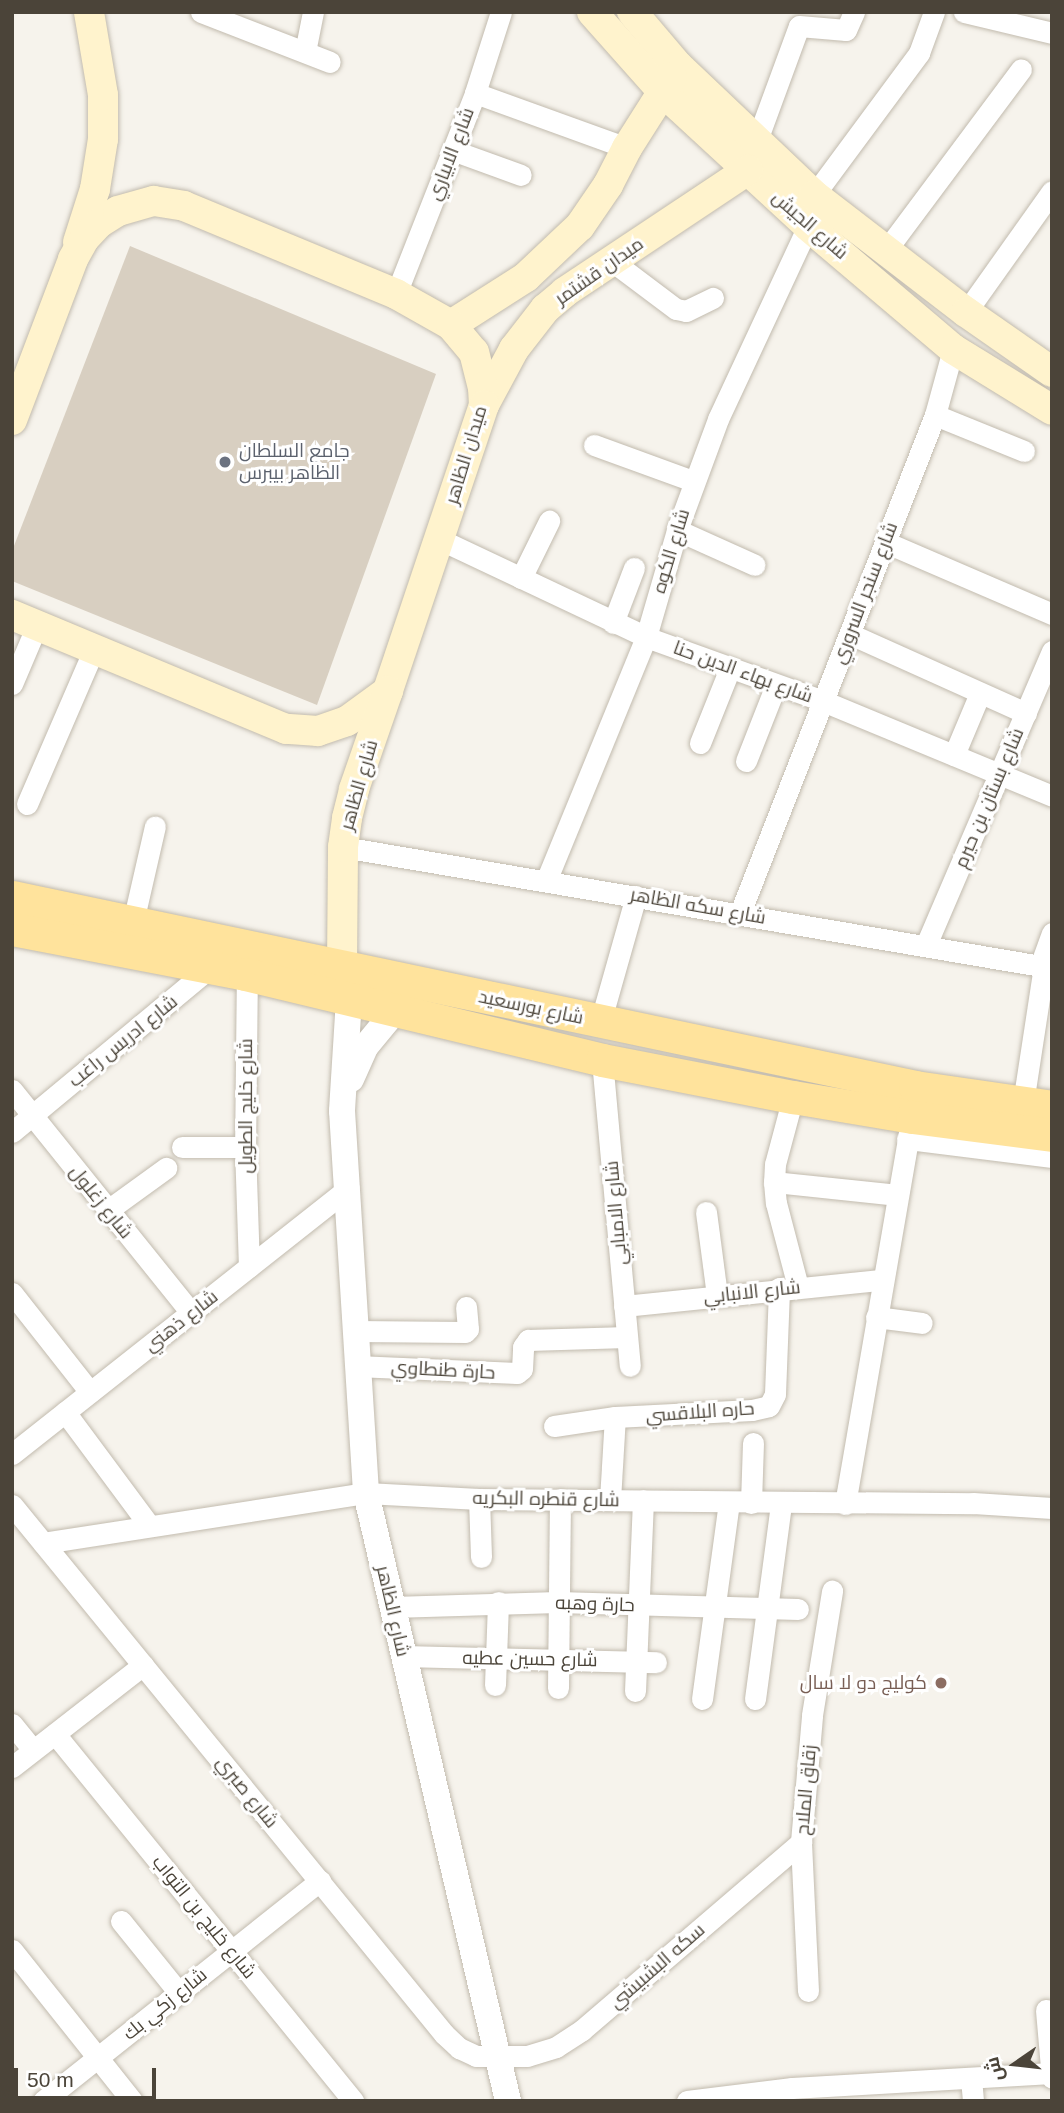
<!DOCTYPE html>
<meta charset="utf-8">
<style>
body{margin:0}
#map{position:relative;width:1064px;height:2113px;overflow:hidden;background:#f6f3ec;font-family:Helvetica,Cairo,sans-serif}
div>[style]{position:absolute}
[style*='--x']{left:calc(var(--x)*1px);top:calc(var(--y)*1px);width:calc(var(--w)*1px);rotate:calc(var(--a)*1deg)}
.building>*{inset:0;background:#d8cfc1}
.roads{filter:drop-shadow(0 0 2px #c2bbae) drop-shadow(0 0 2px #c2bbae)}
.minor>*{height:21px;margin:-10.5px;padding:0 10.5px;transform-origin:10.5px;border-radius:10.5px;background:#fff}
.tertiary>*{height:26px;margin:-13px;padding:0 13px;transform-origin:13px;border-radius:13px;background:#fff}
.secondary>*{height:30px;margin:-15px;padding:0 15px;transform-origin:15px;border-radius:15px;background:#fff3cd}
.primary>*{height:33px;margin:-16.5px;padding:0 16.5px;transform-origin:16.5px;border-radius:16.5px;background:#ffe39c}
.dots>*{width:19px;height:19px;translate:-50% -50%;box-sizing:border-box;border:4px solid #fff;border-radius:50%}
span{translate:-50% -50%;white-space:nowrap;text-align:center;line-height:1.15;-webkit-text-stroke:6px #fff;paint-order:stroke}
.street-label{font-size:19px;color:#4b4439}
.worship-label{font-size:19px;color:#5b616d}
.left{translate:0 -50%;text-align:left}
.education-label{font-size:19px;color:#785e54}
.right{translate:-100% -50%;text-align:right}
.frame{position:absolute;inset:0;border:14px solid #4b4439;pointer-events:none}
.north{position:absolute;left:980px;top:2029px;width:70px;height:70px;-webkit-text-stroke:5px #fff;paint-order:stroke;rotate:256deg;font-size:19px;font-weight:700;line-height:28px;text-align:center;color:#4b4439}
.north::after{content:'';display:block;margin:auto;width:24px;height:32px;background:#4b4439;clip-path:polygon(50% 0,100% 100%,50% 72%,0 100%)}
.scale{position:absolute;left:14px;top:2068px;width:142px;height:32px;box-sizing:border-box;border:4px solid #4b4439;border-top:0;padding-left:9px;font-size:21px;line-height:24px;white-space:nowrap;color:#4b4439;-webkit-text-stroke:5px #fff;paint-order:stroke}
</style>
<div id="map">
<div class="building">
<div style="clip-path:polygon(130px 246px,436px 374px,317px 705px,12px 581px,12px 551px)"></div>
</div>
<div class="roads">
<div class="minor">
<div style="--x:201;--y:12;--w:138;--a:21.2"></div>
<div style="--x:964;--y:12;--w:90;--a:13.4"></div>
<div style="--x:305;--y:52;--w:41;--a:-78.7"></div>
<div style="--x:475;--y:93;--w:162;--a:19.9"></div>
<div style="--x:757;--y:140;--w:121;--a:-69.8"></div>
<div style="--x:799;--y:26;--w:47;--a:4.9"></div>
<div style="--x:846;--y:30;--w:20;--a:-66"></div>
<div style="--x:452;--y:150;--w:73;--a:19.9"></div>
<div style="--x:814;--y:195;--w:177;--a:-53.5"></div>
<div style="--x:919;--y:53;--w:44;--a:-69.9"></div>
<div style="--x:887;--y:249;--w:224;--a:-53.3"></div>
<div style="--x:612;--y:261;--w:80;--a:36.9"></div>
<div style="--x:676;--y:309;--w:10;--a:11"></div>
<div style="--x:686;--y:311;--w:30;--a:-26"></div>
<div style="--x:396;--y:294;--w:216;--a:-68.5"></div>
<div style="--x:475;--y:93;--w:85;--a:-72.2"></div>
<div style="--x:966;--y:312;--w:148;--a:-54.6"></div>
<div style="--x:935;--y:415;--w:96;--a:22"></div>
<div style="--x:594;--y:445;--w:105;--a:20"></div>
<div style="--x:677;--y:530;--w:85;--a:24.2"></div>
<div style="--x:439;--y:539;--w:229;--a:25.3"></div>
<div style="--x:646;--y:637;--w:188;--a:19.9"></div>
<div style="--x:823;--y:701;--w:248;--a:22.5"></div>
<div style="--x:885;--y:542;--w:182;--a:23.3"></div>
<div style="--x:521;--y:578;--w:64;--a:-63.8"></div>
<div style="--x:613;--y:623;--w:59;--a:-69.1"></div>
<div style="--x:850;--y:634;--w:193;--a:24.2"></div>
<div style="--x:12;--y:684;--w:64;--a:-67"></div>
<div style="--x:700;--y:743;--w:81;--a:-68.2"></div>
<div style="--x:954;--y:755;--w:67;--a:-67.2"></div>
<div style="--x:746;--y:761;--w:82;--a:-68.5"></div>
<div style="--x:27;--y:804;--w:169;--a:-66.6"></div>
<div style="--x:343;--y:847;--w:719;--a:9.68"></div>
<div style="--x:546;--y:881;--w:264;--a:-67.7"></div>
<div style="--x:646;--y:637;--w:111;--a:-73.8"></div>
<div style="--x:677;--y:530;--w:118;--a:-69.7"></div>
<div style="--x:718;--y:419;--w:213;--a:-65"></div>
<div style="--x:740;--y:913;--w:535;--a:-68.62"></div>
<div style="--x:935;--y:415;--w:68;--a:-74.7"></div>
<div style="--x:133;--y:922;--w:98;--a:-77.1"></div>
<div style="--x:926;--y:945;--w:320;--a:-66.8"></div>
<div style="--x:247;--y:965;--w:182;--a:90.6"></div>
<div style="--x:245;--y:1147;--w:120;--a:88.1"></div>
<div style="--x:1040;--y:966;--w:35;--a:-70"></div>
<div style="--x:600;--y:1023;--w:132;--a:-74.2"></div>
<div style="--x:602;--y:1060;--w:307;--a:84.8"></div>
<div style="--x:12;--y:1090;--w:286;--a:51.2"></div>
<div style="--x:793;--y:1097;--w:69;--a:105"></div>
<div style="--x:775;--y:1164;--w:18;--a:93"></div>
<div style="--x:774;--y:1182;--w:21;--a:85"></div>
<div style="--x:776;--y:1203;--w:87;--a:75.3"></div>
<div style="--x:1023;--y:1103;--w:139;--a:-81.3"></div>
<div style="--x:12;--y:1132;--w:263;--a:-39.7"></div>
<div style="--x:907;--y:1139;--w:146;--a:7.1"></div>
<div style="--x:182;--y:1147;--w:63;--a:0"></div>
<div style="--x:774;--y:1182;--w:124;--a:6"></div>
<div style="--x:108;--y:1210;--w:72;--a:-35.9"></div>
<div style="--x:706;--y:1212;--w:84;--a:82.5"></div>
<div style="--x:12;--y:1293;--w:126;--a:51.8"></div>
<div style="--x:624;--y:1306;--w:258;--a:-5.8"></div>
<div style="--x:876;--y:1317;--w:46;--a:7.4"></div>
<div style="--x:354;--y:1331;--w:111;--a:0.5"></div>
<div style="--x:465;--y:1332;--w:4;--a:-45"></div>
<div style="--x:468;--y:1329;--w:22;--a:-95"></div>
<div style="--x:356;--y:1366;--w:161;--a:2.5"></div>
<div style="--x:517;--y:1373;--w:6;--a:-39"></div>
<div style="--x:522;--y:1369;--w:22;--a:-87"></div>
<div style="--x:523;--y:1347;--w:9;--a:-54"></div>
<div style="--x:528;--y:1340;--w:99;--a:-1.7"></div>
<div style="--x:65;--y:1412;--w:141;--a:53.4"></div>
<div style="--x:554;--y:1426;--w:62;--a:-8.4"></div>
<div style="--x:615;--y:1417;--w:137;--a:-2.9"></div>
<div style="--x:752;--y:1410;--w:17;--a:-13"></div>
<div style="--x:769;--y:1406;--w:13;--a:-63"></div>
<div style="--x:775;--y:1394;--w:106;--a:-87.8"></div>
<div style="--x:12;--y:1454;--w:429;--a:-38.3"></div>
<div style="--x:479;--y:1499;--w:58;--a:88"></div>
<div style="--x:610;--y:1500;--w:83;--a:-86.6"></div>
<div style="--x:751;--y:1503;--w:60;--a:-88.1"></div>
<div style="--x:845;--y:1504;--w:393;--a:-80.2"></div>
<div style="--x:12;--y:1505;--w:683;--a:50.76"></div>
<div style="--x:444;--y:2034;--w:21;--a:43"></div>
<div style="--x:459;--y:2048;--w:19;--a:25"></div>
<div style="--x:476;--y:2056;--w:51;--a:0"></div>
<div style="--x:527;--y:2056;--w:30;--a:-17"></div>
<div style="--x:556;--y:2047;--w:31;--a:-33"></div>
<div style="--x:582;--y:2030;--w:289;--a:-40.6"></div>
<div style="--x:43;--y:1543;--w:327;--a:-8.8"></div>
<div style="--x:366;--y:1493;--w:113;--a:3"></div>
<div style="--x:479;--y:1499;--w:494;--a:0.5"></div>
<div style="--x:973;--y:1503;--w:79;--a:3.6"></div>
<div style="--x:392;--y:1607;--w:166;--a:-1.7"></div>
<div style="--x:558;--y:1602;--w:240;--a:1.7"></div>
<div style="--x:403;--y:1656;--w:253;--a:1.4"></div>
<div style="--x:495;--y:1685;--w:83;--a:-87.9"></div>
<div style="--x:558;--y:1688;--w:189;--a:-89.4"></div>
<div style="--x:635;--y:1691;--w:191;--a:-87.6"></div>
<div style="--x:702;--y:1699;--w:198;--a:-82.2"></div>
<div style="--x:755;--y:1699;--w:198;--a:-82.4"></div>
<div style="--x:12;--y:1724;--w:33;--a:51"></div>
<div style="--x:55;--y:1734;--w:473;--a:50.9"></div>
<div style="--x:12;--y:1767;--w:166;--a:-37.9"></div>
<div style="--x:121;--y:1921;--w:92;--a:51.1"></div>
<div style="--x:12;--y:1950;--w:193;--a:51.5"></div>
<div style="--x:808;--y:1991;--w:149;--a:-92.7"></div>
<div style="--x:801;--y:1842;--w:127;--a:-85"></div>
<div style="--x:812;--y:1715;--w:126;--a:-80.8"></div>
<div style="--x:1046;--y:2010;--w:68;--a:85"></div>
<div style="--x:971;--y:2078;--w:23;--a:85"></div>
<div style="--x:43;--y:2101;--w:354;--a:-38.5"></div>
<div style="--x:687;--y:2101;--w:106;--a:-7.1"></div>
<div style="--x:792;--y:2088;--w:260;--a:-3.3"></div>
</div>
<div class="tertiary">
<div style="--x:349;--y:999;--w:112;--a:93.6"></div>
<div style="--x:342;--y:1111;--w:383;--a:86.4"></div>
<div style="--x:366;--y:1493;--w:624;--a:76.85"></div>
<div style="--x:351;--y:1079;--w:36;--a:-66"></div>
<div style="--x:366;--y:1046;--w:45;--a:-50.4"></div>
</div>
<div class="secondary">
<div style="--x:592;--y:12;--w:107;--a:48.4"></div>
<div style="--x:663;--y:92;--w:197;--a:42.7"></div>
<div style="--x:808;--y:226;--w:190;--a:40.3"></div>
<div style="--x:953;--y:349;--w:116;--a:31.6"></div>
<div style="--x:632;--y:12;--w:71;--a:49.6"></div>
<div style="--x:678;--y:66;--w:187;--a:43.5"></div>
<div style="--x:814;--y:195;--w:192;--a:37.6"></div>
<div style="--x:966;--y:312;--w:105;--a:34.9"></div>
<div style="--x:78;--y:242;--w:56;--a:-72.2"></div>
<div style="--x:95;--y:189;--w:51;--a:-80.9"></div>
<div style="--x:103;--y:139;--w:44;--a:-90"></div>
<div style="--x:103;--y:95;--w:84;--a:-99.6"></div>
<div style="--x:451;--y:325;--w:89;--a:-32.6"></div>
<div style="--x:526;--y:277;--w:74;--a:-43.4"></div>
<div style="--x:580;--y:226;--w:50;--a:-55.7"></div>
<div style="--x:608;--y:185;--w:42;--a:-62.8"></div>
<div style="--x:627;--y:148;--w:84;--a:-57.6"></div>
<div style="--x:484;--y:405;--w:64;--a:-61.8"></div>
<div style="--x:514;--y:349;--w:51;--a:-52.2"></div>
<div style="--x:545;--y:309;--w:26;--a:-40"></div>
<div style="--x:565;--y:292;--w:220;--a:-33.7"></div>
<div style="--x:12;--y:420;--w:172;--a:-69.2"></div>
<div style="--x:73;--y:259;--w:23;--a:-61"></div>
<div style="--x:84;--y:239;--w:22;--a:-47"></div>
<div style="--x:99;--y:223;--w:22;--a:-32"></div>
<div style="--x:118;--y:211;--w:37;--a:-16"></div>
<div style="--x:154;--y:201;--w:30;--a:9"></div>
<div style="--x:184;--y:206;--w:230;--a:22.5"></div>
<div style="--x:396;--y:294;--w:63;--a:29.4"></div>
<div style="--x:451;--y:325;--w:35;--a:50"></div>
<div style="--x:474;--y:352;--w:36;--a:76"></div>
<div style="--x:483;--y:387;--w:18;--a:87"></div>
<div style="--x:484;--y:405;--w:302;--a:108.6"></div>
<div style="--x:388;--y:691;--w:51;--a:143.8"></div>
<div style="--x:347;--y:721;--w:31;--a:161"></div>
<div style="--x:318;--y:731;--w:32;--a:-176"></div>
<div style="--x:286;--y:729;--w:297;--a:-157.4"></div>
<div style="--x:342;--y:966;--w:119;--a:-89.5"></div>
<div style="--x:343;--y:847;--w:29;--a:-82"></div>
<div style="--x:347;--y:818;--w:30;--a:-76"></div>
<div style="--x:354;--y:789;--w:104;--a:-70.9"></div>
</div>
<div class="primary">
<div style="--x:12;--y:897;--w:923;--a:11.88"></div>
<div style="--x:915;--y:1087;--w:138;--a:8.3"></div>
<div style="--x:12;--y:929;--w:237;--a:10.9"></div>
<div style="--x:245;--y:974;--w:367;--a:13.5"></div>
<div style="--x:602;--y:1060;--w:195;--a:11"></div>
<div style="--x:793;--y:1097;--w:121;--a:9.5"></div>
<div style="--x:912;--y:1117;--w:141;--a:7.3"></div>
</div>
</div>
<div class="dots">
<div style="left:225px;top:462px;background:#6b7280"></div>
<div style="left:941px;top:1683px;background:#8d6e63"></div>
</div>
<div class="street-label">
<span style="left:451px;top:154px;rotate:-69deg">شارع الابياري</span>
<span style="left:810px;top:225px;rotate:41deg">شارع الجيش</span>
<span style="left:599px;top:271px;rotate:-35deg">ميدان قشتمر</span>
<span style="left:466px;top:455px;rotate:-73deg">ميدان الظاهر</span>
<span style="left:671px;top:551px;rotate:-73deg">شارع الكوه</span>
<span style="left:865px;top:593px;rotate:-69deg">شارع سنجر السروري</span>
<span style="left:743px;top:672px;rotate:20deg">شارع بهاء الدين حنا</span>
<span style="left:359px;top:785px;rotate:-74deg">شارع الظاهر</span>
<span style="left:989px;top:798px;rotate:-67deg">شارع بستان بن حيرم</span>
<span style="left:698px;top:906px;rotate:10deg">شارع سكه الظاهر</span>
<span style="left:531px;top:1007px;rotate:12deg">شارع بورسعيد</span>
<span style="left:123px;top:1041px;rotate:-39deg">شارع ادريس راغب</span>
<span style="left:246px;top:1106px;rotate:-90deg">شارع خليج الطويل</span>
<span style="left:101px;top:1202px;rotate:51deg">شارع زغلول</span>
<span style="left:616px;top:1213px;rotate:-95deg">شارع الامبابي</span>
<span style="left:752px;top:1292px;rotate:-6deg">شارع الانبابي</span>
<span style="left:181px;top:1321px;rotate:-38deg">شارع ذهني</span>
<span style="left:443px;top:1370px;rotate:3deg">حارة طنطاوي</span>
<span style="left:700px;top:1412px;rotate:-4deg">حاره البلاقسي</span>
<span style="left:546px;top:1499px;rotate:1deg">شارع قنطره البكريه</span>
<span style="left:595px;top:1604px;rotate:2deg">حارة وهبه</span>
<span style="left:393px;top:1611px;rotate:77deg">شارع الظاهر</span>
<span style="left:530px;top:1659px;rotate:1deg">شارع حسين عطيه</span>
<span style="left:806px;top:1790px;rotate:-85deg">زقاق الملاح</span>
<span style="left:247px;top:1792px;rotate:51deg">شارع صبري</span>
<span style="left:204px;top:1917px;rotate:51deg">شارع خليج بن التواب</span>
<span style="left:657px;top:1966px;rotate:-41deg">سكه البشبيشي</span>
<span style="left:165px;top:2004px;rotate:-39deg">شارع زكي بك</span>
</div>
<div class="worship-label">
<span class="left" style="left:239px;top:462px">جامع السلطان<br>الظاهر بيبرس</span>
</div>
<div class="education-label">
<span class="right" style="left:927px;top:1683px">كوليج دو لا سال</span>
</div>
<div class="frame"></div>
<div class="north">ش</div>
<div class="scale">50 m</div>
</div>
